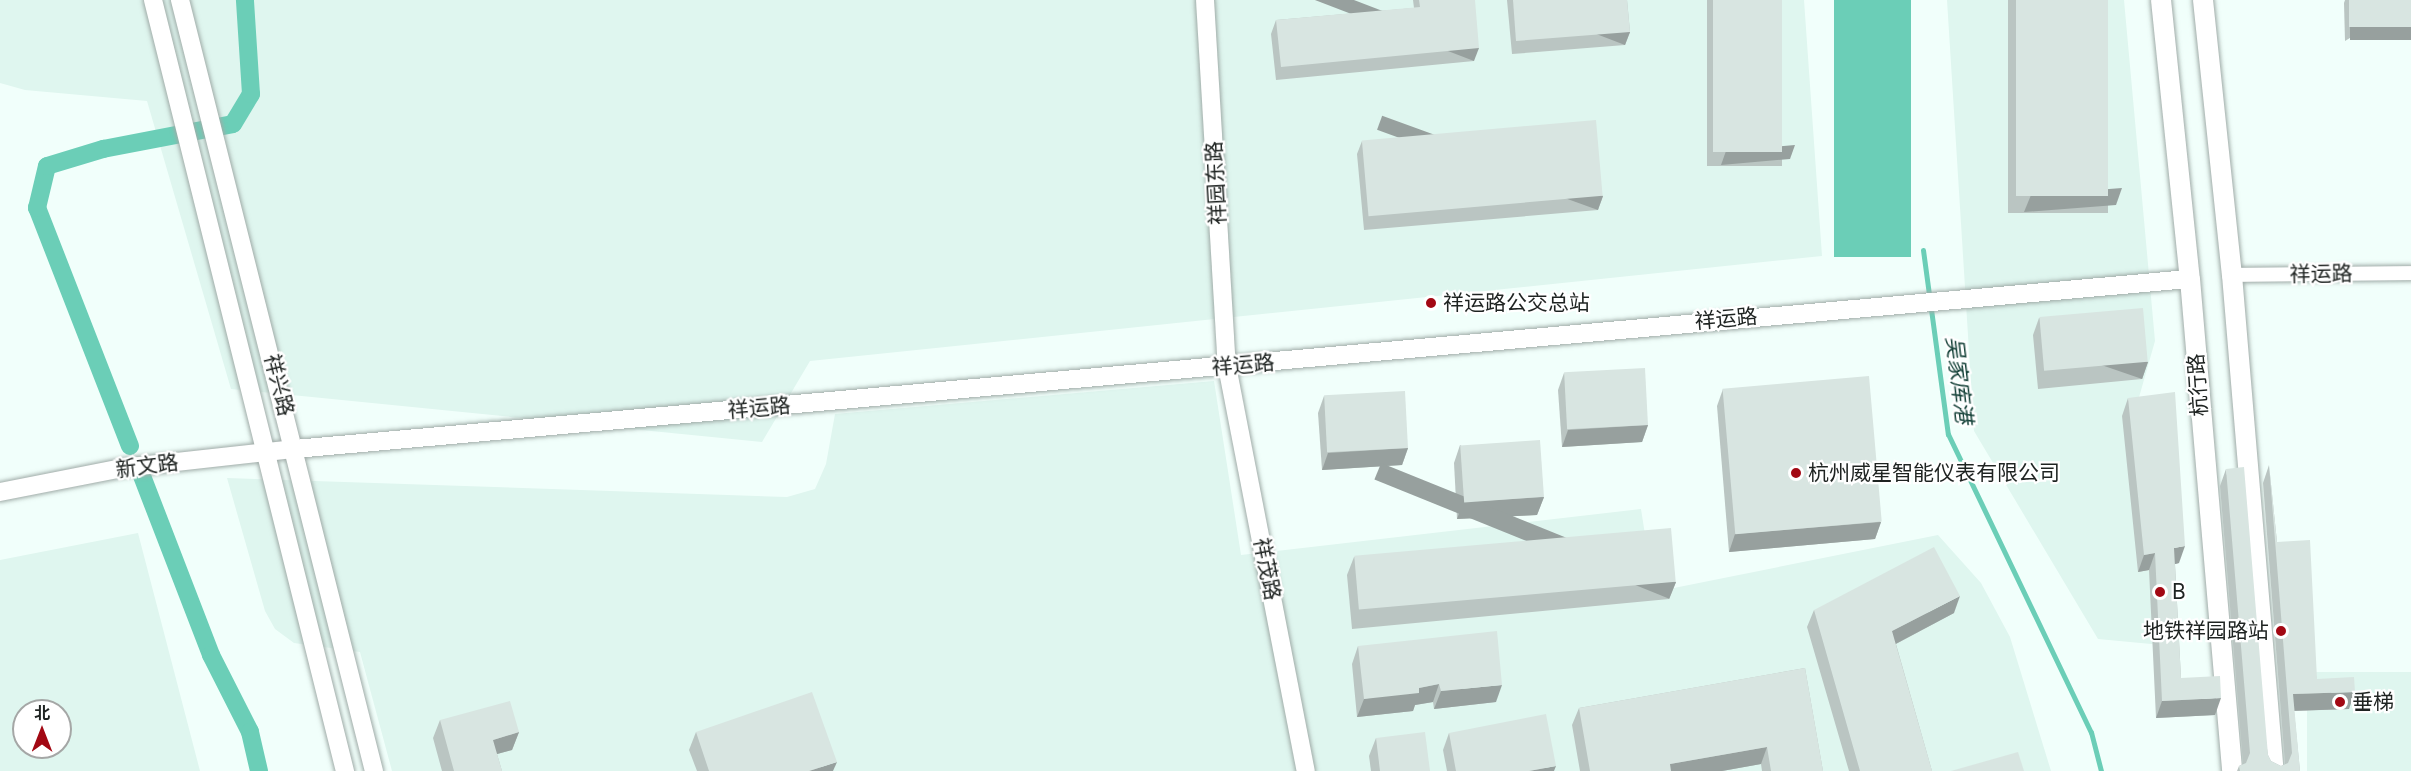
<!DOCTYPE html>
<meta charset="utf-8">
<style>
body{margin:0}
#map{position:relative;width:2411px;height:771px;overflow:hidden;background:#f1fffb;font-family:Inter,"Noto Sans SC",sans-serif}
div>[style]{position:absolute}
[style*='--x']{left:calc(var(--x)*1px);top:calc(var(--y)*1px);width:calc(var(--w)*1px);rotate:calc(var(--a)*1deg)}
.built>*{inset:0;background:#dff6ef;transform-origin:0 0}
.water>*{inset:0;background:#6bceb7;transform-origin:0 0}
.stream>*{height:5px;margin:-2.5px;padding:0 2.5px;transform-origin:2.5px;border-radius:2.5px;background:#6bceb7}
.canal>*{height:18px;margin:-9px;padding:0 9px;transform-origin:9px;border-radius:9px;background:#6bceb7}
.roads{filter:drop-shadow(0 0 2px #a0aca8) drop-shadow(0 0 2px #a0aca8)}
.minor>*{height:14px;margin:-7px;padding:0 7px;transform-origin:7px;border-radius:7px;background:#fff}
.tertiary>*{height:18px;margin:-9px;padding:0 9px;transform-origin:9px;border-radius:9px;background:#fff}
.secondary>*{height:20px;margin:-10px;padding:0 10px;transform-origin:10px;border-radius:10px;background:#fff}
.wall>*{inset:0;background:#bac5c2;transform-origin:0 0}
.shaded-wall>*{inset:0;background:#97a09e;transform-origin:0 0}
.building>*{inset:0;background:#d8e5e1;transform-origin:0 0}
.dots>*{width:16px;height:16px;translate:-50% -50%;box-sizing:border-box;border:3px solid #fff;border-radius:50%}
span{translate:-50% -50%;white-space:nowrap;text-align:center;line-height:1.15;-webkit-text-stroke:4.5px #fff;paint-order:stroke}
.street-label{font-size:21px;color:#1e2321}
.poi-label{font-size:21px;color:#1e2321}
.left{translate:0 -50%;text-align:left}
.right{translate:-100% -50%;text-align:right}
.water-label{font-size:22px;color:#144138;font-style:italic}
.north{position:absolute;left:12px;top:699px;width:60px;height:60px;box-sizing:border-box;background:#fff;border:2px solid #a5a7a6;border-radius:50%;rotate:0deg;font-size:16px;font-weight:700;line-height:24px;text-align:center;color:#1e2321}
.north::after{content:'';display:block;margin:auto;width:21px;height:27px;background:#a20813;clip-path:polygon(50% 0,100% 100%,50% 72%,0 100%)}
</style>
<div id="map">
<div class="built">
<div style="clip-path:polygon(0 0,1804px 0,1822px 256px,810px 361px,762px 442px,231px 389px,147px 101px,25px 90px,0 83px)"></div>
<div style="clip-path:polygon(1947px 0,2124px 0,2155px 341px,2132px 422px,2162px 645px,2098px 639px,1974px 431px)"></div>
<div style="clip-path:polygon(1214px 381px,1241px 555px,1641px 509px,1654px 592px,1938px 535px,1981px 583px,2010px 637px,2051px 771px,392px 771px,360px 652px,294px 643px,275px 629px,265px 611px,227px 478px,787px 497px,815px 489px,826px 464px,835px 414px)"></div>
<div style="clip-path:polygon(evenodd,138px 533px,200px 771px,0 771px,0 560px,138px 533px,24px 711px,60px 711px,60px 747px,24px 747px,24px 711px)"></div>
<div style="left:2307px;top:672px;width:104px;height:99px"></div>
</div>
<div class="water">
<div style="left:1834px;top:0;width:77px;height:257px"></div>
</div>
<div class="stream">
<div style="--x:1923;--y:250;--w:186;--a:82.3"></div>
<div style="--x:1948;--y:434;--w:331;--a:64.4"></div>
<div style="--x:2091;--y:732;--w:40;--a:75.6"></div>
</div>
<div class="canal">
<div style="--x:130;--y:446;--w:256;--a:-111.3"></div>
<div style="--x:37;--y:208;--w:43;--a:-76.6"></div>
<div style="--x:47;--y:166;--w:59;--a:-16.9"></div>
<div style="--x:103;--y:149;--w:132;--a:-10.9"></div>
<div style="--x:233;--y:124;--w:35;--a:-59"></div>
<div style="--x:251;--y:94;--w:94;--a:-93.7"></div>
<div style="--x:142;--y:476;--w:192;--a:68.9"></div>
<div style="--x:211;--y:655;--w:86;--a:63.1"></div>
<div style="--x:250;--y:732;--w:40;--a:77"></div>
</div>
<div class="roads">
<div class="minor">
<div style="--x:2232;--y:275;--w:179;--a:-0.6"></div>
</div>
<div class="tertiary">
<div style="--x:153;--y:0;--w:795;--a:76.02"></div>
<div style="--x:180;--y:0;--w:795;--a:75.88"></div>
<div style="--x:1205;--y:0;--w:367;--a:86.6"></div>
<div style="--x:1227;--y:366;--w:413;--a:79"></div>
<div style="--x:0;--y:492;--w:124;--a:-11.1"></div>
<div style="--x:122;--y:468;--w:174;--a:-6.3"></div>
<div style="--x:295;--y:449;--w:1903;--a:-5.13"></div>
</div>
<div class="secondary">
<div style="--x:2161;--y:0;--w:281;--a:84.1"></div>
<div style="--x:2190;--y:279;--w:494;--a:85.1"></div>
<div style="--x:2203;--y:0;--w:277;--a:84"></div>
<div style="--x:2232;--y:275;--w:498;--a:85.2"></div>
</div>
</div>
<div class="wall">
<div style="clip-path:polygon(1413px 0,1475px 0,1474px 61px,1276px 80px,1271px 34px,1276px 20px,1414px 8px)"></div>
<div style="clip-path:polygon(1507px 0,1627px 0,1630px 32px,1625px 45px,1512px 54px)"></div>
<div style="left:1707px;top:0;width:75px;height:166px"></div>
<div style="left:2008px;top:0;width:100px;height:213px"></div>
<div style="clip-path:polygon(2345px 0,2411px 0,2345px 41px,2344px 3px)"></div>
<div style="clip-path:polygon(1362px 141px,1603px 196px,1598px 210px,1364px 230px,1357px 154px)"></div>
<div style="clip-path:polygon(2039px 318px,2148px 362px,2142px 379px,2038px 389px,2033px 335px)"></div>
<div style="clip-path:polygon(1564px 373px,1648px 425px,1642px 442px,1562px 447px,1558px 390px)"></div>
<div style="clip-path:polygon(1723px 389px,1881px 522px,1875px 539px,1729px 552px,1717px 406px)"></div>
<div style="clip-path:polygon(1324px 396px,1408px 448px,1402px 465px,1322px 470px,1318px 413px)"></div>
<div style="clip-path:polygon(2128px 398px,2179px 563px,2175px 564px,2181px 678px,2215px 715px,2156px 718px,2149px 570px,2138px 572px,2122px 416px)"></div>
<div style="clip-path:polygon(1460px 445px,1544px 497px,1537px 515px,1457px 519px,1454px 463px)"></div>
<div style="clip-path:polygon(2269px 465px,2277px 542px,2317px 679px,2349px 709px,2294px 711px,2300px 771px,2237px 771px,2239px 766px,2243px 764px,2220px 486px,2226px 469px,2268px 755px,2271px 761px,2281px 766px,2285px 764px,2263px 483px)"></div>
<div style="clip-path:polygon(1354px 557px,1676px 582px,1669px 599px,1352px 629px,1347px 575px)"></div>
<div style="clip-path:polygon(1814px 610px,1954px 613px,1896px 644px,1932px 771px,1849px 771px,1807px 627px)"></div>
<div style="clip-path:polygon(1358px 646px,1496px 702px,1434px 709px,1433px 702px,1415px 705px,1413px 711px,1357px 717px,1352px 664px)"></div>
<div style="clip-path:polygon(1805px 668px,1823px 771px,1762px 771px,1761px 764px,1722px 771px,1580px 771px,1572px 725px,1579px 708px)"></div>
<div style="clip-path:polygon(440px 720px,519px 732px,512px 750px,497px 754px,502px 771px,442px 771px,433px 738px)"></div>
<div style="clip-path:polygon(696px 732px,833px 771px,697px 771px,689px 750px)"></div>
<div style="clip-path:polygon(1449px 733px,1554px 771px,1447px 771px,1443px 750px)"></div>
<div style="clip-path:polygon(1376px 738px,1430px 771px,1371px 771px,1369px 756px)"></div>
</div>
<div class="shaded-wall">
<div style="left:2411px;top:26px;width:14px;height:61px;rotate:90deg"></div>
<div style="left:1630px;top:32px;width:14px;height:114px;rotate:111deg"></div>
<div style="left:1479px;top:48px;width:14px;height:199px;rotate:111deg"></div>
<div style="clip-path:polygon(1795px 145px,1790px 159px,1721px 165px,1726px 151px)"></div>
<div style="clip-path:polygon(2122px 188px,2116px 205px,2024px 212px,2031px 195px)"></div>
<div style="left:1603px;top:196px;width:15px;height:235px;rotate:110deg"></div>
<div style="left:2148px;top:362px;width:18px;height:104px;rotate:109deg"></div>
<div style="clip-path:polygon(1648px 425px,1642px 442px,1562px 447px,1568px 430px)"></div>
<div style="clip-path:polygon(1408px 448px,1402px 465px,1322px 470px,1328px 453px)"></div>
<div style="clip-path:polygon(1544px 497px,1537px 515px,1457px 519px,1463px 502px)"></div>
<div style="clip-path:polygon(1881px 522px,1875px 539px,1729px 552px,1735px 534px)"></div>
<div style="clip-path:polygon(2185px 546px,2179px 563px,2168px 566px,2174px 548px)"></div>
<div style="clip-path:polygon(2155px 553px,2149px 570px,2138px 572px,2144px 555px)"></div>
<div style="left:1676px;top:582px;width:18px;height:318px;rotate:112deg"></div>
<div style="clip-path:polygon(1960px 596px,1954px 613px,1886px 649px,1892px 631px)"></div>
<div style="clip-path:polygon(1439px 684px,1433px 702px,1415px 705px,1413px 711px,1357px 717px,1364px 699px)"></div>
<div style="clip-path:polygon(1502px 685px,1496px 702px,1434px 709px,1441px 691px)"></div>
<div style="clip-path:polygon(2355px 692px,2349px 709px,2289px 711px,2293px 694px)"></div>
<div style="clip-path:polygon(2221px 698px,2215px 715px,2156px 718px,2162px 701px)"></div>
<div style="clip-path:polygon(519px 732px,512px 750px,486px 757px,493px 740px)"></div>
<div style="clip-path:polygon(1767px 747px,1761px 764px,1722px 771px,1667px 771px,1670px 764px)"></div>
<div style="clip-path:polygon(837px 762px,833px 771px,809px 771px)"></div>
<div style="clip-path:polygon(1556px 766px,1554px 771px,1529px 771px)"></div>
</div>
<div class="building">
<div style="clip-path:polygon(1419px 0,1475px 0,1479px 48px,1281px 67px,1276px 20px,1420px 7px)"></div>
<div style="clip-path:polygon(1513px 0,1627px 0,1630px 32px,1516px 41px)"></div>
<div style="left:1713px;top:0;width:69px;height:152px"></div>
<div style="left:2016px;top:0;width:92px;height:196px"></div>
<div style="left:2349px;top:0;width:62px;height:27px"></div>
<div style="left:1596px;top:120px;width:76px;height:235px;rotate:85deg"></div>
<div style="left:2143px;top:308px;width:54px;height:104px;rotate:85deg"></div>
<div style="left:1645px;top:368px;width:57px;height:81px;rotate:87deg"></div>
<div style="left:1869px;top:376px;width:146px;height:147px;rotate:85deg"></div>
<div style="left:1405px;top:391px;width:57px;height:81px;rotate:87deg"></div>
<div style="clip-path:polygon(2175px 392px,2185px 546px,2174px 548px,2181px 678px,2220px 676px,2221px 698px,2162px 701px,2155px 553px,2144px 555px,2128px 398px)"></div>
<div style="left:1540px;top:440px;width:57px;height:80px;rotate:86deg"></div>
<div style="clip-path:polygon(2269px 465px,2277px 542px,2310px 540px,2317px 679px,2354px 677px,2355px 692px,2293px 694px,2300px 771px,2240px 771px,2239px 766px,2246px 763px,2250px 753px,2226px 469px,2244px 467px,2268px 755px,2271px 761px,2281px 766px,2288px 763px,2292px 753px)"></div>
<div style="left:1671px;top:528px;width:54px;height:318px;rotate:85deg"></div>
<div style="clip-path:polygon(1934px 547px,1960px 596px,1892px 631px,1932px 771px,1860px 771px,1814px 610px)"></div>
<div style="clip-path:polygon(1497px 631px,1502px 685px,1441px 691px,1439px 684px,1419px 688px,1419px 693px,1364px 699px,1358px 646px)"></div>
<div style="clip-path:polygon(1805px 668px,1823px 771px,1771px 771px,1767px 747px,1670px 764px,1671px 771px,1590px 771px,1579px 708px)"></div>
<div style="clip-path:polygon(812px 692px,837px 762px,809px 771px,709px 771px,696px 732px)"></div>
<div style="clip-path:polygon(510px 701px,519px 732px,493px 740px,502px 771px,454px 771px,440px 720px)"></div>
<div style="clip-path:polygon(1546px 714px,1556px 766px,1529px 771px,1456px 771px,1449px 733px)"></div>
<div style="clip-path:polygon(1425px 732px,1430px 771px,1380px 771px,1376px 738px)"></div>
<div style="clip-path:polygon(2018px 752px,2024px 771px,1951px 771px)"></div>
</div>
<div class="dots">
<div style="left:1431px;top:303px;background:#a20813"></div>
<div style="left:1796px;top:473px;background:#a20813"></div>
<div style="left:2160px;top:592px;background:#a20813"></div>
<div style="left:2281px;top:631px;background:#a20813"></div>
<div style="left:2340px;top:702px;background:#a20813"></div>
</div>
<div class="street-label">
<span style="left:1216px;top:183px;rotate:-93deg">祥园东路</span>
<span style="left:2321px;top:274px;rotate:-1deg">祥运路</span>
<span style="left:1726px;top:319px;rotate:-5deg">祥运路</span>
<span style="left:1243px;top:365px;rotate:-5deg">祥运路</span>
<span style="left:279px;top:385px;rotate:76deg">祥兴路</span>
<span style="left:2198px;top:385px;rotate:-94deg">杭行路</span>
<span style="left:759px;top:408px;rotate:-5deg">祥运路</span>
<span style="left:147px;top:466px;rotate:-7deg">新文路</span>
<span style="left:1267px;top:569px;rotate:79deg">祥茂路</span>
</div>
<div class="poi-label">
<span class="left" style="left:1443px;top:303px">祥运路公交总站</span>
<span class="left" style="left:1808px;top:473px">杭州威星智能仪表有限公司</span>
<span class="left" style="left:2172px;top:592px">B</span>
<span class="right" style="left:2269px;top:631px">地铁祥园路站</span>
<span class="left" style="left:2352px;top:702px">垂梯</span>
</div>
<div class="water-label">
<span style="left:1959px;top:380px;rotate:83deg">吴家库港</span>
</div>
<div class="north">北</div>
</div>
